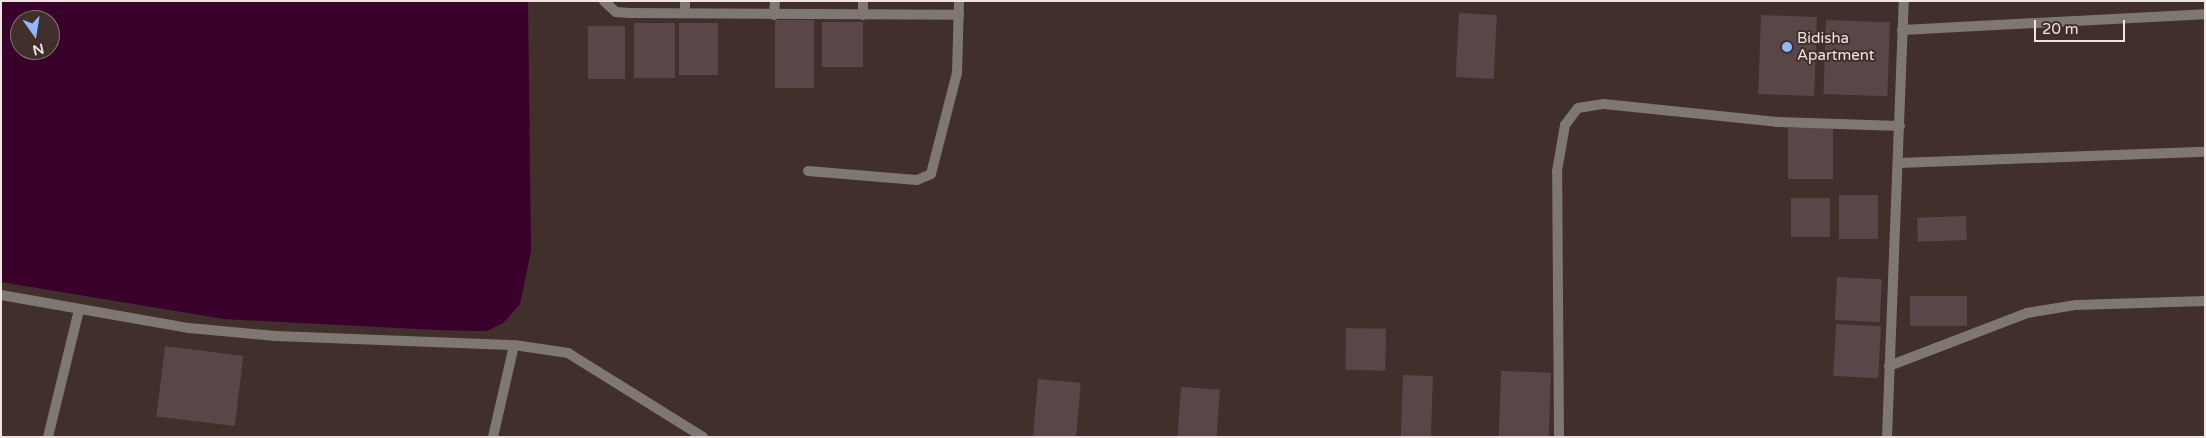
<!DOCTYPE html>
<style>
body{margin:0}
#map{position:relative;width:2206px;height:438px;overflow:hidden;background:#402f2b;font-family:"Varela Round",sans-serif}
div>[style]{position:absolute}
[style*='--x']{left:calc(var(--x)*1px);top:calc(var(--y)*1px);width:calc(var(--w)*1px);rotate:calc(var(--a)*1deg)}
.water>*{inset:0;background:#38002a}
.building>*{inset:0;background:#584649;transform-origin:0 0}
.minor>*{height:10px;margin:-5px;padding:0 5px;transform-origin:5px;border-radius:5px;background:#7e7772}
.dots>*{width:14px;height:14px;translate:-50% -50%;box-sizing:border-box;border:2px solid #402f2b;border-radius:50%}
span{translate:-50% -50%;white-space:nowrap;text-align:center;line-height:1.15;-webkit-text-stroke:4px #402f2b;paint-order:stroke}
.poi-label{font-size:15px;color:#efe4e1}
.left{translate:0 -50%;text-align:left}
.frame{position:absolute;inset:0;border:2px solid #efe4e1;pointer-events:none}
.north{position:absolute;left:10px;top:10px;width:50px;height:50px;box-sizing:border-box;background:#402f2b;border:1px solid #867774;border-radius:50%;rotate:167deg;font-size:14px;font-weight:700;line-height:20px;text-align:center;color:#efe4e1}
.north::after{content:'';display:block;margin:auto;width:18px;height:22px;background:#92b7fd;clip-path:polygon(50% 0,100% 100%,50% 72%,0 100%)}
.scale{position:absolute;left:2034px;top:20px;width:91px;height:22px;box-sizing:border-box;border:2px solid #efe4e1;border-top:0;padding-left:6px;font-size:15px;line-height:18px;white-space:nowrap;color:#efe4e1;-webkit-text-stroke:4px #402f2b;paint-order:stroke}
</style>
<div id="map">
<div class="water">
<div style="clip-path:polygon(evenodd,1px 1px,528px 1px,531px 251px,520px 304px,503px 323px,487px 331px,437px 330px,224px 319px,1px 282px,1px 1px,20px 20px,50px 20px,50px 50px,20px 50px,20px 20px)"></div>
</div>
<div class="building">
<div style="left:1459px;top:13px;width:38px;height:64px;rotate:3deg"></div>
<div style="left:1761px;top:15px;width:56px;height:79px;rotate:2deg"></div>
<div style="left:775px;top:20px;width:39px;height:68px"></div>
<div style="left:1826px;top:20px;width:64px;height:74px;rotate:2deg"></div>
<div style="left:822px;top:22px;width:41px;height:45px"></div>
<div style="left:675px;top:23px;width:55px;height:41px;rotate:90deg"></div>
<div style="left:679px;top:23px;width:39px;height:52px"></div>
<div style="left:588px;top:26px;width:37px;height:53px"></div>
<div style="left:1833px;top:128px;width:51px;height:45px;rotate:90deg"></div>
<div style="left:1878px;top:195px;width:44px;height:39px;rotate:90deg"></div>
<div style="left:1791px;top:198px;width:39px;height:39px"></div>
<div style="left:1966px;top:216px;width:24px;height:49px;rotate:88deg"></div>
<div style="left:1837px;top:277px;width:45px;height:43px;rotate:3deg"></div>
<div style="left:1910px;top:296px;width:57px;height:30px"></div>
<div style="left:1836px;top:324px;width:45px;height:52px;rotate:3deg"></div>
<div style="left:1346px;top:328px;width:40px;height:42px;rotate:1deg"></div>
<div style="left:165px;top:346px;width:79px;height:71px;rotate:7deg"></div>
<div style="left:1501px;top:371px;width:50px;height:66px;rotate:2deg"></div>
<div style="left:1403px;top:375px;width:30px;height:62px;rotate:2deg"></div>
<div style="left:1038px;top:379px;width:43px;height:58px;rotate:5deg"></div>
<div style="left:1181px;top:387px;width:39px;height:50px;rotate:4deg"></div>
</div>
<div class="minor">
<div style="--x:604;--y:1;--w:16;--a:43"></div>
<div style="--x:616;--y:12;--w:13;--a:4"></div>
<div style="--x:629;--y:13;--w:330;--a:0.3"></div>
<div style="--x:685;--y:1;--w:12;--a:90"></div>
<div style="--x:774;--y:15;--w:14;--a:-86"></div>
<div style="--x:863;--y:15;--w:14;--a:-90"></div>
<div style="--x:1902;--y:30;--w:303;--a:-3"></div>
<div style="--x:1899;--y:163;--w:306;--a:-2.1"></div>
<div style="--x:808;--y:171;--w:109;--a:4.7"></div>
<div style="--x:917;--y:180;--w:15;--a:-23"></div>
<div style="--x:931;--y:174;--w:104;--a:-75.6"></div>
<div style="--x:957;--y:73;--w:72;--a:-88.4"></div>
<div style="--x:1;--y:295;--w:191;--a:10"></div>
<div style="--x:189;--y:328;--w:87;--a:5.3"></div>
<div style="--x:276;--y:336;--w:238;--a:2.2"></div>
<div style="--x:514;--y:345;--w:55;--a:8.4"></div>
<div style="--x:568;--y:353;--w:159;--a:31.9"></div>
<div style="--x:1889;--y:366;--w:148;--a:-21"></div>
<div style="--x:2027;--y:313;--w:50;--a:-9.3"></div>
<div style="--x:2076;--y:305;--w:129;--a:-1.8"></div>
<div style="--x:48;--y:437;--w:131;--a:-76.3"></div>
<div style="--x:493;--y:437;--w:94;--a:-77.1"></div>
<div style="--x:1559;--y:437;--w:266;--a:-90.4"></div>
<div style="--x:1557;--y:171;--w:47;--a:-80.1"></div>
<div style="--x:1565;--y:125;--w:21;--a:-53"></div>
<div style="--x:1578;--y:108;--w:26;--a:-9"></div>
<div style="--x:1604;--y:104;--w:174;--a:5.9"></div>
<div style="--x:1777;--y:122;--w:123;--a:1.9"></div>
<div style="--x:1887;--y:437;--w:436;--a:-87.8"></div>
</div>
<div class="dots">
<div style="left:1787px;top:47px;background:#92b7fd"></div>
</div>
<div class="poi-label">
<span class="left" style="left:1797px;top:47px">Bidisha<br>Apartment</span>
</div>
<div class="frame"></div>
<div class="north">N</div>
<div class="scale">20 m</div>
</div>
